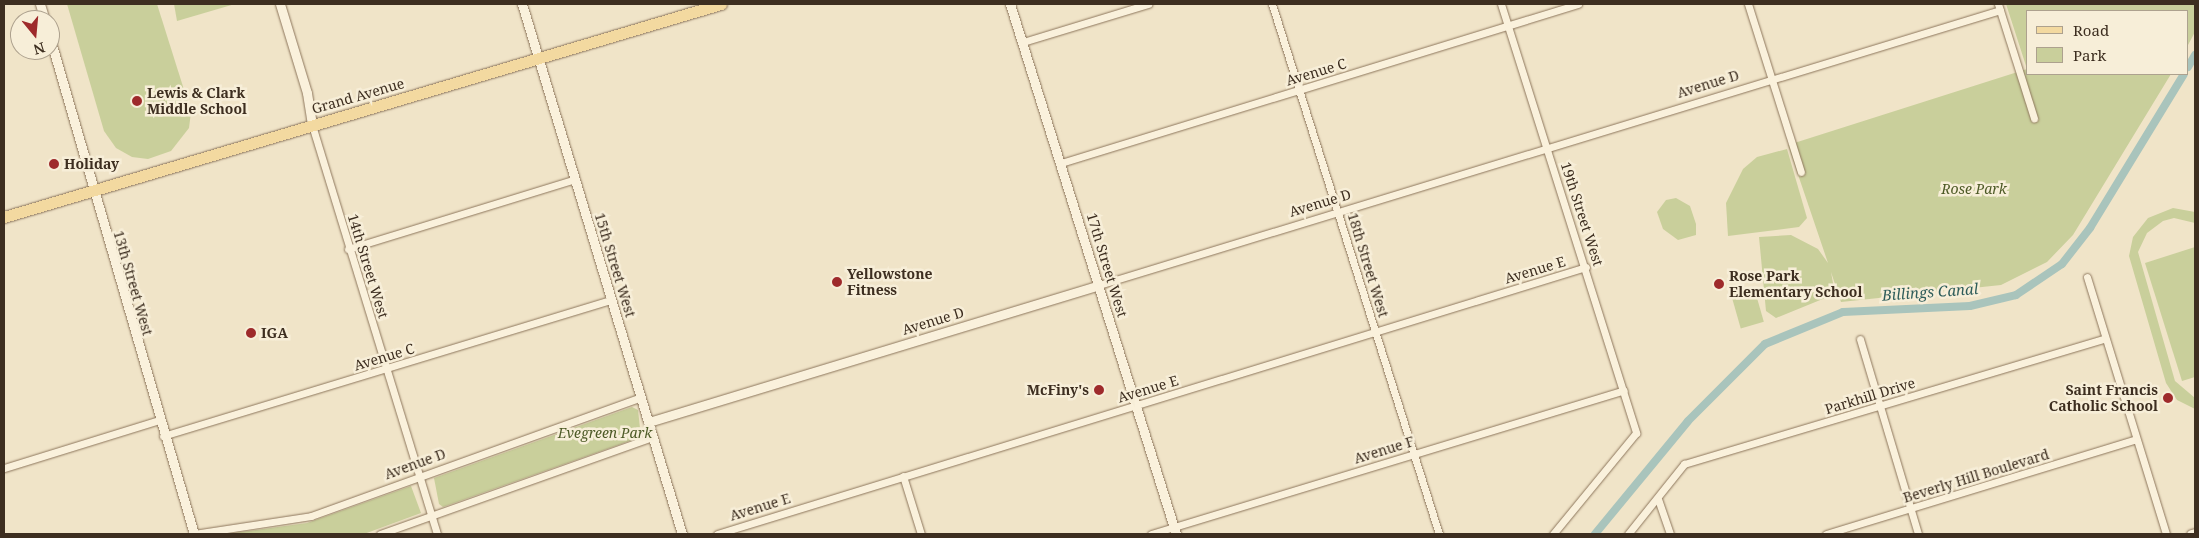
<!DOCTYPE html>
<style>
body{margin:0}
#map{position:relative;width:2199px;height:538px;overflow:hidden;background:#f0e4c8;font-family:"Noto Serif",serif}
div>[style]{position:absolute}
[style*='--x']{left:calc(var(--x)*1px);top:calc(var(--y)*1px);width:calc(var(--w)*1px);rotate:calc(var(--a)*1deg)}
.green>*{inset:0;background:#c9cf9b;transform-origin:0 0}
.canal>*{height:8px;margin:-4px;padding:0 4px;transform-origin:4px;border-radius:4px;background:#a9c4bc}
.roads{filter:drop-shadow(0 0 1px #8d765c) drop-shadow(0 0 1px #8d765c)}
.minor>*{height:7px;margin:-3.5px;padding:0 3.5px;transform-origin:3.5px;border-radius:3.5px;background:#faf1dc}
.tertiary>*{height:9px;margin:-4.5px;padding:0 4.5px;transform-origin:4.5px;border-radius:4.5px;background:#faf1dc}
.primary>*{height:11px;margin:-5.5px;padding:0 5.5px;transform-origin:5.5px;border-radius:5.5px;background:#f3d9a0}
.dots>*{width:14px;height:14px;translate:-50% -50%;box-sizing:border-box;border:2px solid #f7eed8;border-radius:50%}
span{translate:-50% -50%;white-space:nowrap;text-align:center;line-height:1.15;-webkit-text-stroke:5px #f7eed8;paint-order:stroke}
.street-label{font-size:14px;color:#3d2e20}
.poi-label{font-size:14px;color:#3d2e20;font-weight:700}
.left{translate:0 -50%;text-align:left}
.right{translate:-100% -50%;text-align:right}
.park-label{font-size:14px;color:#4d5a26;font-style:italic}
.water-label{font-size:15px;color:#2f5d5a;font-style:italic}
.frame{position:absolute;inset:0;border:5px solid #3d2e20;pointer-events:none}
.legend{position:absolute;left:2026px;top:10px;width:162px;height:65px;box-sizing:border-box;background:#f7eed8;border:1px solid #ada18e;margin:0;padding:6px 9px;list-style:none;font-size:15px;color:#3d2e20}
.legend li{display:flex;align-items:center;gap:10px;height:25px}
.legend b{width:25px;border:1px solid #ada18e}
.north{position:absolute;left:10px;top:10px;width:50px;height:50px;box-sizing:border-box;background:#f7eed8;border:1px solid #ada18e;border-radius:50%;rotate:163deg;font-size:14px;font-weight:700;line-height:20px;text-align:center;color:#3d2e20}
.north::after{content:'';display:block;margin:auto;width:18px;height:22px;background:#9e2a2b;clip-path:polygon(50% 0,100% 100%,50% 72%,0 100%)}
</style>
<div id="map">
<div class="green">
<div style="clip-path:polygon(67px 4px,157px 4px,191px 112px,189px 128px,171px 151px,148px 159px,132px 157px,116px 148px,104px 131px)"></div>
<div style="clip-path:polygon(174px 4px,235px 4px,177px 21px)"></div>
<div style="clip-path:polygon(2006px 4px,2195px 4px,2195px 32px,2188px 45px,2188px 11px,2028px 11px,2028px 74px,2171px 74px,2073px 235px,2047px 262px,2001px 285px,1841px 302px,1831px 272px,1835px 294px,1776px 318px,1766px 311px,1759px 237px,1791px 235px,1818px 249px,1828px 263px,1788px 145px,2027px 69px)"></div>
<div style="clip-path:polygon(1787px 149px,1807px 218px,1799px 227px,1728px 236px,1726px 203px,1743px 169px,1757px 157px)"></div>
<div style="clip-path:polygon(1676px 198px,1690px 206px,1696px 224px,1696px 235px,1678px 240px,1663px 229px,1657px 212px,1666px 200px)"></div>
<div style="clip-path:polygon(2173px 208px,2195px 212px,2195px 223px,2174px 218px,2163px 221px,2147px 233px,2138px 252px,2175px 381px,2195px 398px,2195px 409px,2177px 400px,2166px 383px,2129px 256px,2133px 237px,2148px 218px)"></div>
<div style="clip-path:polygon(2195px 247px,2195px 377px,2182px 381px,2145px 263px)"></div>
<div style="left:1755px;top:291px;width:32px;height:24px;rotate:74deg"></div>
<div style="clip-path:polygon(632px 407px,638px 410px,641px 437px,443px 507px,439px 504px,434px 478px)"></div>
<div style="clip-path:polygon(411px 486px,421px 513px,364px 534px,226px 534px,307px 523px)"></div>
</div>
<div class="canal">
<div style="--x:2188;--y:67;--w:14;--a:-60"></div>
<div style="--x:1595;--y:534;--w:146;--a:-50.5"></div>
<div style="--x:1688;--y:421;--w:109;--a:-45"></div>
<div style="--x:1765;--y:344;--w:84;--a:-22.3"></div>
<div style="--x:1843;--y:312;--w:127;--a:-2.7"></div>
<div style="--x:1970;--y:306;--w:47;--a:-13.4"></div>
<div style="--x:2016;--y:295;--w:55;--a:-34"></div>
<div style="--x:2062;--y:264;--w:46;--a:-52.1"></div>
<div style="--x:2090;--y:228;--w:180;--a:-58.6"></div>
</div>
<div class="roads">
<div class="minor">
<div style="--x:1272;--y:4;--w:556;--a:72.51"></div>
<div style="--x:1501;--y:4;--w:450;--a:72.5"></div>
<div style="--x:1636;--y:433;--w:131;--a:129.4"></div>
<div style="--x:1748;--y:4;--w:176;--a:72.5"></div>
<div style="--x:1998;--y:4;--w:120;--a:72.5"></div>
<div style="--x:1023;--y:42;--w:131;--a:-16.9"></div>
<div style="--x:312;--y:125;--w:428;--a:73"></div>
<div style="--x:1061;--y:163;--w:541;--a:-17.09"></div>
<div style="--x:348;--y:249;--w:238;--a:-17.1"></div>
<div style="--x:2087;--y:277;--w:269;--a:72.9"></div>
<div style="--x:1099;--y:285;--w:942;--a:-16.97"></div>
<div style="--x:1860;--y:339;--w:203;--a:73.4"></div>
<div style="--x:163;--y:436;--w:468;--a:-16.9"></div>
<div style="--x:4;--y:468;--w:162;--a:-17.2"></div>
<div style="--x:903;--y:476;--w:61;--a:72.8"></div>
<div style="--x:1658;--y:499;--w:37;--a:71"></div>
<div style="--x:194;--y:534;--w:118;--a:-8.7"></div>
<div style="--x:311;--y:516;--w:351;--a:-19.8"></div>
<div style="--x:380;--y:534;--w:290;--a:-19.6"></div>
<div style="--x:717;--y:534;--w:909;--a:-17.08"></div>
<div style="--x:1151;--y:534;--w:494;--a:-16.9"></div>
<div style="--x:1628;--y:534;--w:90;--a:-51.3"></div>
<div style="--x:1684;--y:464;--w:437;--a:-16.6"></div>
<div style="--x:1826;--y:534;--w:322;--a:-17"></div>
</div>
<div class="tertiary">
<div style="--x:40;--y:4;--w:17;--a:73"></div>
<div style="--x:280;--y:4;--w:93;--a:73.1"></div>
<div style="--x:307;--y:93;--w:32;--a:81"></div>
<div style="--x:522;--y:4;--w:554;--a:73.2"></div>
<div style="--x:1010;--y:4;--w:555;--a:72.61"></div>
<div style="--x:50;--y:38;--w:516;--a:73.81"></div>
<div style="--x:649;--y:422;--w:470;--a:-16.9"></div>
<div style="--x:2191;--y:534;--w:4;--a:-14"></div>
</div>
<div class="primary">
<div style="--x:4;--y:217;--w:748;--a:-16.55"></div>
</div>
</div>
<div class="dots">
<div style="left:137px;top:101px;background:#9e2a2b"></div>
<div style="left:54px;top:164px;background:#9e2a2b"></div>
<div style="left:837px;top:282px;background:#9e2a2b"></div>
<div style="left:1719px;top:284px;background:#9e2a2b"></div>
<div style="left:251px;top:333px;background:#9e2a2b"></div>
<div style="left:1099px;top:390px;background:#9e2a2b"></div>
<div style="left:2168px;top:398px;background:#9e2a2b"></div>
</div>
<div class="street-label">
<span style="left:1316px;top:72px;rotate:-17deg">Avenue C</span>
<span style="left:1708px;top:84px;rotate:-17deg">Avenue D</span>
<span style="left:358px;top:96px;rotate:-16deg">Grand Avenue</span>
<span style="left:1320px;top:203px;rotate:-17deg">Avenue D</span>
<span style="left:1582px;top:214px;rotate:72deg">19th Street West</span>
<span style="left:615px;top:265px;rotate:73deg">15th Street West</span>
<span style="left:1107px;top:265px;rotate:73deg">17th Street West</span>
<span style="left:1368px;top:265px;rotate:73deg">18th Street West</span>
<span style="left:368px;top:266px;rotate:73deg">14th Street West</span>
<span style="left:1535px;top:270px;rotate:-17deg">Avenue E</span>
<span style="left:133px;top:283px;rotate:74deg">13th Street West</span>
<span style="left:933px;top:321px;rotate:-17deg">Avenue D</span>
<span style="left:384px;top:357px;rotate:-17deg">Avenue C</span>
<span style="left:1148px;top:389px;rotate:-17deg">Avenue E</span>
<span style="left:1870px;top:396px;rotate:-17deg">Parkhill Drive</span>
<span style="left:1384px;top:450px;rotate:-17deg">Avenue F</span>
<span style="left:415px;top:464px;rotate:-20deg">Avenue D</span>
<span style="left:1976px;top:476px;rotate:-17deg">Beverly Hill Boulevard</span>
<span style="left:760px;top:507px;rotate:-17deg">Avenue E</span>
</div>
<div class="poi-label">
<span class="left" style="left:147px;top:101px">Lewis &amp; Clark<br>Middle School</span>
<span class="left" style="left:64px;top:164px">Holiday</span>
<span class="left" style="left:847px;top:282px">Yellowstone<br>Fitness</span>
<span class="left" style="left:1729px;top:284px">Rose Park<br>Elementary School</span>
<span class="left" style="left:261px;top:333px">IGA</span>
<span class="right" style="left:1089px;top:390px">McFiny's</span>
<span class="right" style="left:2158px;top:398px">Saint Francis<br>Catholic School</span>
</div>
<div class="park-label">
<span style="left:1974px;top:189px">Rose Park</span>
<span style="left:605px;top:433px">Evegreen Park</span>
</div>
<div class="water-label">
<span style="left:1930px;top:292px;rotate:-4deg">Billings Canal</span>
</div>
<div class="frame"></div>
<ul class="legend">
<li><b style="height:6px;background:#f3d9a0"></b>Road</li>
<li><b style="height:14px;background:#c9cf9b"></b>Park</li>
</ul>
<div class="north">N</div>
</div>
